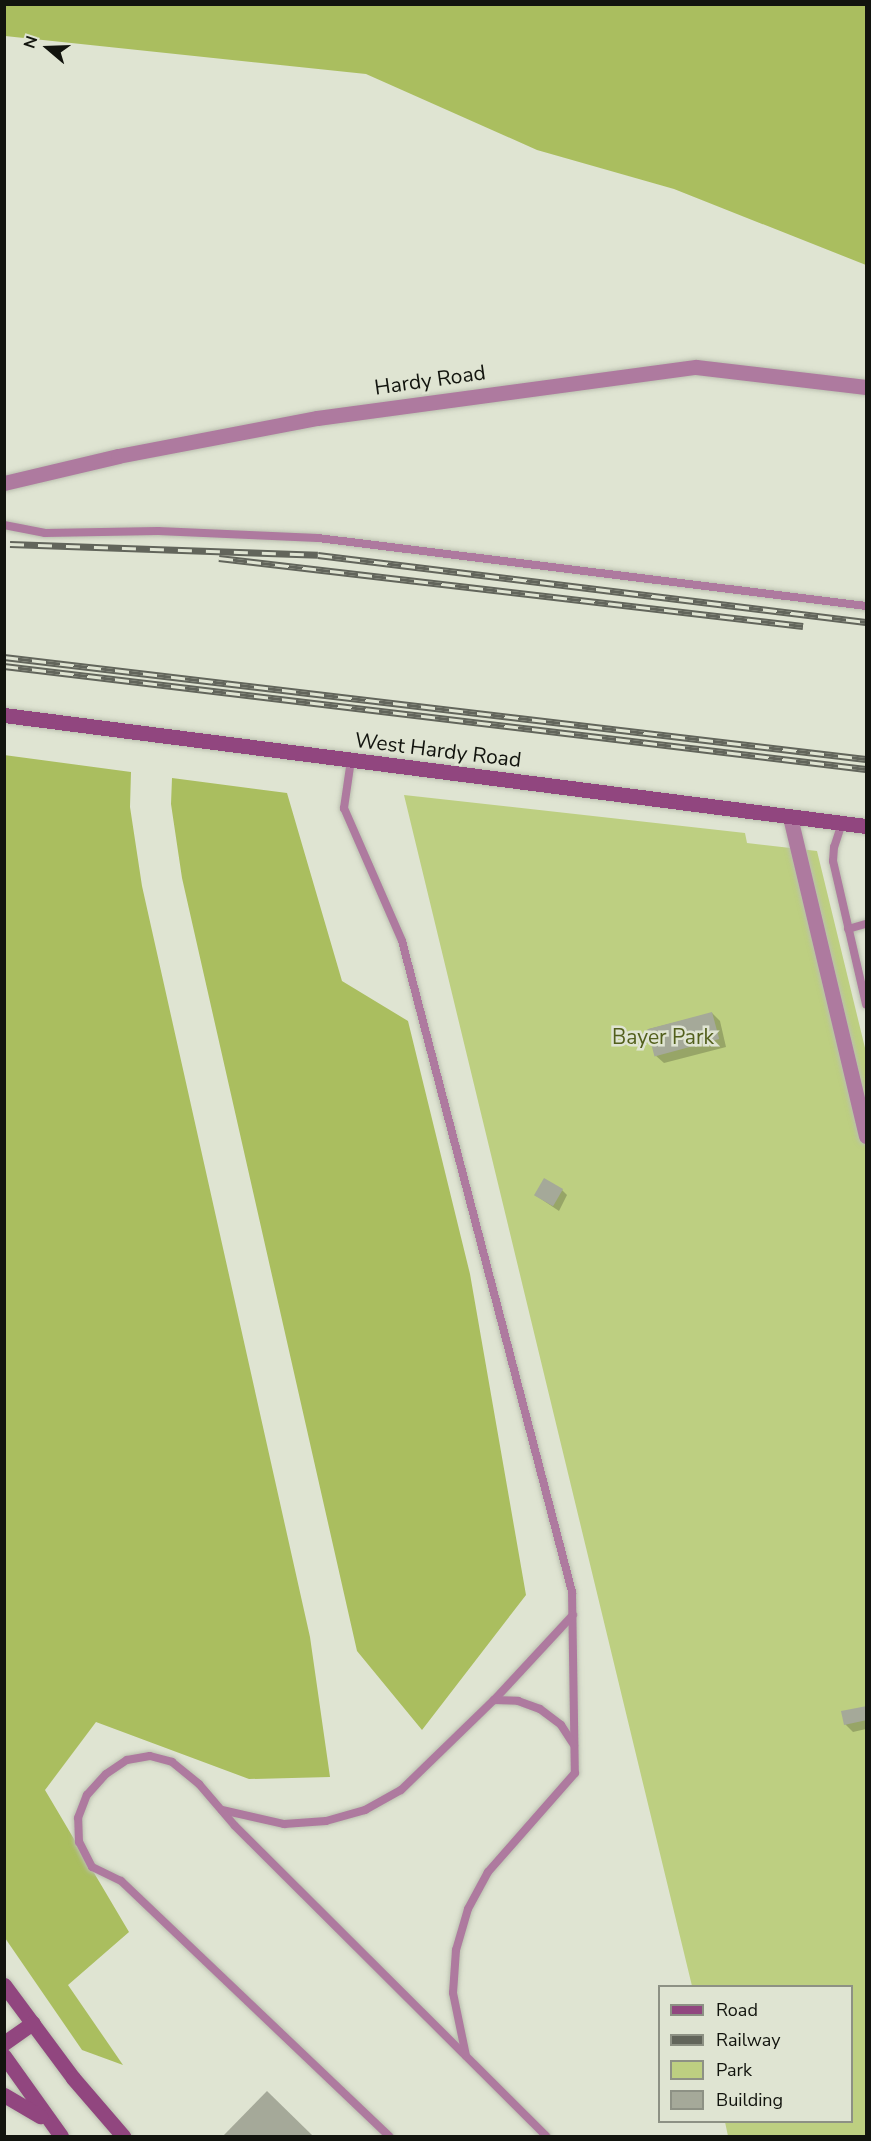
<!DOCTYPE html>
<style>
body{margin:0}
#map{position:relative;width:871px;height:2141px;overflow:hidden;background:#dfe4d2;font-family:"Nunito Sans",sans-serif}
div>[style]{position:absolute}
[style*='--x']{left:calc(var(--x)*1px);top:calc(var(--y)*1px);width:calc(var(--w)*1px);rotate:calc(var(--a)*1deg)}
.green>*{inset:0;background:#bdcf81}
.forest>*{inset:0;background:#aabe5f}
.shadow>*{inset:0;background:#0003}
.building>*{inset:0;background:#a5a999;transform-origin:0 0}
.roads{filter:drop-shadow(0 0 2px #babfaf) drop-shadow(0 0 2px #babfaf)}
.lane>*{height:8px;margin:-4px;padding:0 4px;transform-origin:4px;border-radius:4px;background:#ae7a9f}
.street>*{height:15px;margin:-7.5px;padding:0 7.5px;transform-origin:7.5px;border-radius:7.5px;background:#ae7a9f}
.secondary>*{height:15px;margin:-7.5px;padding:0 7.5px;transform-origin:7.5px;border-radius:7.5px;background:#91467f}
.rail>*{height:7px;margin-top:-3.5px;transform-origin:0;background:repeating-linear-gradient(90deg,#dfe4d2 0 14px,#62655b 0 28px);box-sizing:border-box;border-block:2px solid #62655b}
span{translate:-50% -50%;white-space:nowrap;text-align:center;line-height:1.15;-webkit-text-stroke:5px #dfe4d2;paint-order:stroke}
.street-label{font-size:21px;color:#12140e}
.park-label{font-size:21px;color:#525f1c}
.frame{position:absolute;inset:0;border:6px solid #12140e;pointer-events:none}
.legend{position:absolute;left:658px;top:1985px;width:195px;height:138px;box-sizing:border-box;background:#dfe4d2;border:2px solid #8d9184;margin:0;padding:8px 10px;list-style:none;font-size:18px;color:#12140e}
.legend li{display:flex;align-items:center;gap:12px;height:30px}
.legend b{width:30px;border:2px solid #8d9184}
.north{position:absolute;left:18px;top:18px;width:60px;height:60px;-webkit-text-stroke:4px #dfe4d2;paint-order:stroke;rotate:289deg;font-size:16px;font-weight:700;line-height:24px;text-align:center;color:#12140e}
.north::after{content:'';display:block;margin:auto;width:21px;height:27px;background:#12140e;clip-path:polygon(50% 0,100% 100%,50% 72%,0 100%)}
</style>
<div id="map">
<div class="green">
<div style="clip-path:polygon(404px 795px,745px 833px,747px 843px,817px 851px,866px 1052px,866px 2136px,728px 2136px,725px 2122px,852px 2122px,852px 1986px,692px 1986px)"></div>
</div>
<div class="forest">
<div style="clip-path:polygon(5px 4px,866px 5px,866px 265px,674px 189px,537px 150px,366px 74px,5px 36px)"></div>
<div style="clip-path:polygon(4px 755px,131px 772px,130px 807px,142px 886px,310px 1637px,330px 1777px,249px 1779px,96px 1722px,45px 1790px,129px 1932px,68px 1985px,123px 2065px,82px 2050px,5px 1938px)"></div>
<div style="clip-path:polygon(172px 778px,287px 793px,342px 981px,408px 1021px,470px 1274px,526px 1595px,422px 1730px,357px 1651px,182px 878px,171px 804px)"></div>
</div>
<div class="shadow">
<div style="clip-path:polygon(712px 1013px,720px 1021px,726px 1047px,664px 1063px,655px 1055px,649px 1029px)"></div>
<div style="clip-path:polygon(562px 1190px,567px 1195px,559px 1211px,535px 1195px)"></div>
<div style="clip-path:polygon(866px 1708px,866px 1729px,853px 1732px,845px 1724px)"></div>
<div style="clip-path:polygon(267px 2093px,311px 2136px,230px 2136px,228px 2134px)"></div>
</div>
<div class="building">
<div style="left:712px;top:1012px;width:28px;height:67px;rotate:75deg"></div>
<div style="left:544px;top:1178px;width:22px;height:20px;rotate:30deg"></div>
<div style="clip-path:polygon(867px 1706px,867px 1720px,844px 1725px,841px 1711px)"></div>
<div style="clip-path:polygon(267px 2091px,313px 2136px,223px 2136px)"></div>
</div>
<div class="roads">
<div class="lane">
<div style="--x:4;--y:525;--w:42;--a:11"></div>
<div style="--x:45;--y:533;--w:113;--a:-1"></div>
<div style="--x:158;--y:531;--w:160;--a:2.5"></div>
<div style="--x:318;--y:538;--w:552;--a:7.07"></div>
<div style="--x:351;--y:760;--w:49;--a:98.3"></div>
<div style="--x:344;--y:808;--w:145;--a:66.4"></div>
<div style="--x:402;--y:941;--w:673;--a:75.36"></div>
<div style="--x:572;--y:1592;--w:181;--a:89.1"></div>
<div style="--x:575;--y:1773;--w:132;--a:131.3"></div>
<div style="--x:488;--y:1872;--w:42;--a:118.4"></div>
<div style="--x:468;--y:1909;--w:43;--a:106.3"></div>
<div style="--x:456;--y:1950;--w:43;--a:94"></div>
<div style="--x:453;--y:1993;--w:64;--a:78.3"></div>
<div style="--x:842;--y:823;--w:25;--a:108"></div>
<div style="--x:834;--y:847;--w:14;--a:94"></div>
<div style="--x:833;--y:861;--w:147;--a:77"></div>
<div style="--x:848;--y:929;--w:19;--a:-16"></div>
<div style="--x:494;--y:1700;--w:24;--a:2"></div>
<div style="--x:518;--y:1701;--w:23;--a:20"></div>
<div style="--x:540;--y:1709;--w:26;--a:37"></div>
<div style="--x:561;--y:1725;--w:24;--a:57"></div>
<div style="--x:222;--y:1810;--w:64;--a:12.7"></div>
<div style="--x:284;--y:1824;--w:42;--a:-4.1"></div>
<div style="--x:326;--y:1821;--w:41;--a:-15.8"></div>
<div style="--x:365;--y:1810;--w:41;--a:-29.1"></div>
<div style="--x:401;--y:1790;--w:129;--a:-44.1"></div>
<div style="--x:494;--y:1700;--w:116;--a:-47.1"></div>
<div style="--x:389;--y:2136;--w:370;--a:-136.4"></div>
<div style="--x:121;--y:1881;--w:32;--a:-154"></div>
<div style="--x:92;--y:1867;--w:28;--a:-117"></div>
<div style="--x:79;--y:1842;--w:24;--a:-92"></div>
<div style="--x:78;--y:1818;--w:25;--a:-69"></div>
<div style="--x:87;--y:1795;--w:28;--a:-48"></div>
<div style="--x:106;--y:1774;--w:25;--a:-34"></div>
<div style="--x:127;--y:1760;--w:23;--a:-10"></div>
<div style="--x:150;--y:1756;--w:23;--a:15"></div>
<div style="--x:172;--y:1762;--w:35;--a:39"></div>
<div style="--x:199;--y:1784;--w:55;--a:49.4"></div>
<div style="--x:235;--y:1826;--w:439;--a:44.9"></div>
</div>
<div class="street">
<div style="--x:4;--y:483;--w:117;--a:-13.3"></div>
<div style="--x:118;--y:456;--w:203;--a:-10.8"></div>
<div style="--x:317;--y:418;--w:382;--a:-7.7"></div>
<div style="--x:696;--y:367;--w:171;--a:6.7"></div>
<div style="--x:790;--y:817;--w:328;--a:76.6"></div>
</div>
<div class="secondary">
<div style="--x:4;--y:715;--w:869;--a:7.34"></div>
<div style="--x:4;--y:1985;--w:116;--a:53.4"></div>
<div style="--x:73;--y:2078;--w:77;--a:49.2"></div>
<div style="--x:4;--y:2043;--w:35;--a:-35"></div>
<div style="--x:4;--y:2056;--w:98;--a:54.5"></div>
<div style="--x:4;--y:2095;--w:42;--a:30.3"></div>
</div>
</div>
<div class="rail">
<div style="--x:10;--y:544;--w:308;--a:2"></div>
<div style="--x:318;--y:555;--w:552;--a:6.97"></div>
<div style="--x:219;--y:558;--w:588;--a:6.64"></div>
<div style="--x:4;--y:657;--w:868;--a:6.75"></div>
<div style="--x:4;--y:666;--w:868;--a:6.81"></div>
</div>
<div class="street-label">
<span style="left:430px;top:380px;rotate:-8deg">Hardy Road</span>
<span style="left:438px;top:750px;rotate:7deg">West Hardy Road</span>
</div>
<div class="park-label">
<span style="left:663px;top:1037px">Bayer Park</span>
</div>
<div class="frame"></div>
<ul class="legend">
<li><b style="height:8px;background:#91467f"></b>Road</li>
<li><b style="height:8px;background:#62655b"></b>Railway</li>
<li><b style="height:16px;background:#bdcf81"></b>Park</li>
<li><b style="height:16px;background:#a5a999"></b>Building</li>
</ul>
<div class="north">N</div>
</div>
